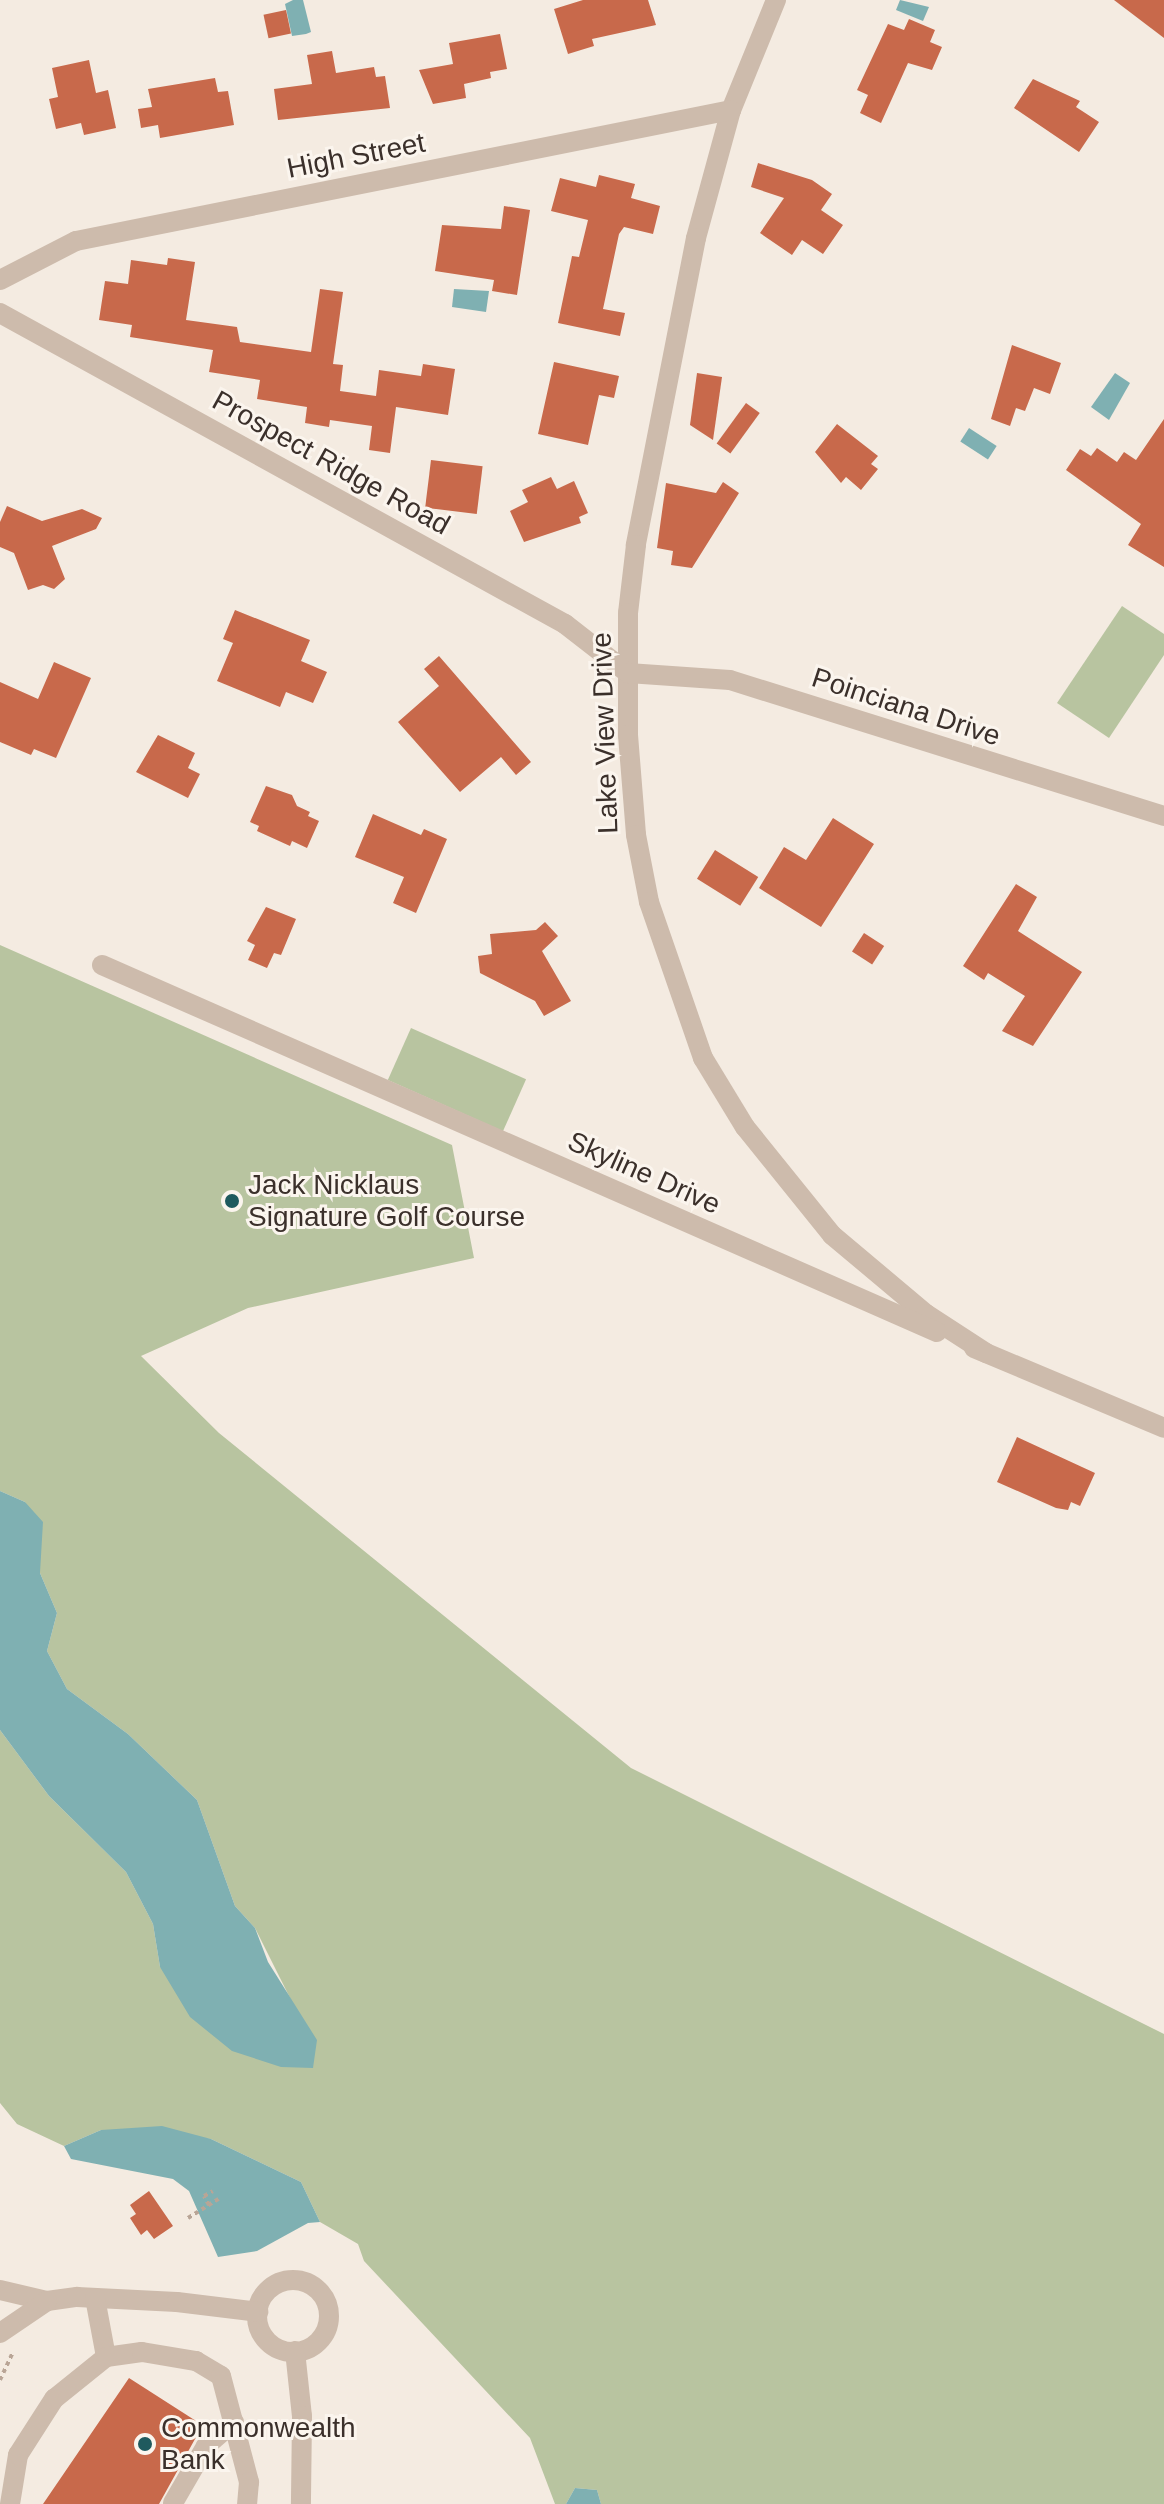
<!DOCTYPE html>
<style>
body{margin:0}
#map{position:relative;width:1164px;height:2504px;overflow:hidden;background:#f4ebe1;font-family:Arial,sans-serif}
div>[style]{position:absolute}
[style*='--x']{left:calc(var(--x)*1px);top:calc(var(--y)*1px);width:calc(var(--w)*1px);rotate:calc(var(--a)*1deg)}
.green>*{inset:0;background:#b8c4a0;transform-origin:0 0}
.water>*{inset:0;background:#7fb0b2;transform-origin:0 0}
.building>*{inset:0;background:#c8694b;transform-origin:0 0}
.path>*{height:4px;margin-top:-2px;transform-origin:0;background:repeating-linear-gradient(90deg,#b9a596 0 4px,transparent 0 8px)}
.minor>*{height:20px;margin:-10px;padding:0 10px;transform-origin:10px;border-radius:10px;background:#cdbbac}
.minor>.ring{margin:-10px;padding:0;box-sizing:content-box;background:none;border:20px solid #cdbbac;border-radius:50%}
.dots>*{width:22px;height:22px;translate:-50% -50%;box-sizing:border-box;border:4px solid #fbf5ee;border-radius:50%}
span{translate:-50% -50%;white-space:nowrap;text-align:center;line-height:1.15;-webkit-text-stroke:6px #fbf5ee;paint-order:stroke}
.street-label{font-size:28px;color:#3b302b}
.poi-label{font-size:28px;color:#3b302b}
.left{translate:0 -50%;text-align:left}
</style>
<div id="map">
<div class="green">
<div style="clip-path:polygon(1122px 606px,1164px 634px,1164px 655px,1109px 738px,1057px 703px)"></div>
<div style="clip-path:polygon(0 945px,452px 1145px,474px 1258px,248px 1308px,141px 1356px,219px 1433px,631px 1768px,1164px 2034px,1164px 2504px,601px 2504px,597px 2490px,575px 2488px,566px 2504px,555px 2504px,530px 2438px,364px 2261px,358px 2244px,320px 2222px,301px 2182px,211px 2139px,101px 2130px,64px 2146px,17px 2124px,0 2103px,0 1730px,49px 1796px,126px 1872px,153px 1924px,160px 1967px,291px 2000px,255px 1928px,235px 1906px,197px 1800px,128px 1734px,67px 1689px,47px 1651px,57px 1613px,40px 1573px,40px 1549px,25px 1502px,0 1491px)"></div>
<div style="left:411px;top:1028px;width:126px;height:57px;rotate:24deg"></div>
</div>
<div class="water">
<div style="clip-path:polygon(293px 0,303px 0,311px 32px,306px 34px,292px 36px,285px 4px)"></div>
<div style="clip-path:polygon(900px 0,929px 7px,923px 21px,896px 10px)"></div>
<div style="clip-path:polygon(454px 289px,489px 291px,486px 312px,452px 307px)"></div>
<div style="clip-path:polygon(1115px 373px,1130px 383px,1109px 420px,1091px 407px)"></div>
<div style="left:969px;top:428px;width:33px;height:16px;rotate:33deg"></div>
<div style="clip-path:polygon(0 1491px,25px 1502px,43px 1522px,40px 1573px,57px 1613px,47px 1651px,67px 1689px,128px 1734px,197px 1800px,235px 1906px,255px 1928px,268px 1962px,317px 2040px,313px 2068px,281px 2067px,232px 2051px,190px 2017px,160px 1967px,153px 1924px,126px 1872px,49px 1796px,0 1730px)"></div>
<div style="clip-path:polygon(162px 2126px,211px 2139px,301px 2182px,320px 2222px,308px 2223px,257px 2251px,218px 2257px,189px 2191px,173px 2179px,71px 2159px,64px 2146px,101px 2130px)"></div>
<div style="clip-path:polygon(575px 2488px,597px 2490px,601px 2504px,566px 2504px)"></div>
</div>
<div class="building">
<div style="clip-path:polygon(583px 0,648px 0,656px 25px,592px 39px,594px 46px,568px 54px,554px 9px)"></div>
<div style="clip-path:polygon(1114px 0,1164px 0,1164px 38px)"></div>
<div style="left:286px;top:10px;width:24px;height:23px;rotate:78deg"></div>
<div style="clip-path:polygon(909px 19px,935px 30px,930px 42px,942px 47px,932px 70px,908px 63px,881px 123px,860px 113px,868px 95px,857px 90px,888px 24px,904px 30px)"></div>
<div style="clip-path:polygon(500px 34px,507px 69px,490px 72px,491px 78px,464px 84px,466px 98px,433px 104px,419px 70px,453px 64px,449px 43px)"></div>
<div style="clip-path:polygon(332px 51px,336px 73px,374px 67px,376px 77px,385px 76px,390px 108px,278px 120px,274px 89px,312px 84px,307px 55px)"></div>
<div style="clip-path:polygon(89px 60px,96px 93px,108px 90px,116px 128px,84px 135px,81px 123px,56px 129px,49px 99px,58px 97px,52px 68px)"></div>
<div style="clip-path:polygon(215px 78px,218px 92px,228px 91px,234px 125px,160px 138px,158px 125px,141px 128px,138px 109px,152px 107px,148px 89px)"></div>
<div style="clip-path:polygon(1033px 79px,1080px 101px,1076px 107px,1099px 122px,1079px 152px,1014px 108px)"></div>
<div style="clip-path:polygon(758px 163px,812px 180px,832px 194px,821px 210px,843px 225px,823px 254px,802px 240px,792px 255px,760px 233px,784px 198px,751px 187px)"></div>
<div style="clip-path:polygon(599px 175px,635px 184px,631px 198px,660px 206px,653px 234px,624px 227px,619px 234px,603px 309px,625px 313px,620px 336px,558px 323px,572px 256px,579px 257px,588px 220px,551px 211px,560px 178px,596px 187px)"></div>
<div style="clip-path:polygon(504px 206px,530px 210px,517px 295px,492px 291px,494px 280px,435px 271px,442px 225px,501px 229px)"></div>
<div style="clip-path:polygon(168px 258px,195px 262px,186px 320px,237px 327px,240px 342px,311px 352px,320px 289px,343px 292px,333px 364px,343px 365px,340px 391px,376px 396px,379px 370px,421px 376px,423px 364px,455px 369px,448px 415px,396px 407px,390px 453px,369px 450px,372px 426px,330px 420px,329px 427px,305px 423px,307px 407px,257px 399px,260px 380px,209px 372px,213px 350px,130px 337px,132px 325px,99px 320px,105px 281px,128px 284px,131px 260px,167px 265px)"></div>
<div style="clip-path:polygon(1012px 345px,1061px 363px,1050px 394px,1034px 388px,1025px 411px,1016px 408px,1010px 426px,991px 419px)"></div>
<div style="clip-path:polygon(554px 362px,619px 376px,614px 398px,599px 395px,588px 445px,538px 434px)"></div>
<div style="clip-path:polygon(697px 373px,722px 377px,713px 440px,690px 425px)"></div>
<div style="left:746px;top:403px;width:17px;height:50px;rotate:36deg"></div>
<div style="clip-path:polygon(1164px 419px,1164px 567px,1128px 545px,1141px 524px,1066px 470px,1080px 449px,1091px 456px,1097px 448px,1117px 462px,1124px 452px,1136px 460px)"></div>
<div style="clip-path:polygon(837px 424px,878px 456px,871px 464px,878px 469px,861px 490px,846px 477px,841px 483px,815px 452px)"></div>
<div style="left:431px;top:460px;width:52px;height:48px;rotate:7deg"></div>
<div style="clip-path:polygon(551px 477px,557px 489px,574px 481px,588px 513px,579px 517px,581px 523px,524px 542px,510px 511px,528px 502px,522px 490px)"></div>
<div style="clip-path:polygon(723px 482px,739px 493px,692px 568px,671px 565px,673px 551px,657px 548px,666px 483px,716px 493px)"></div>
<div style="clip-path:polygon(7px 506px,42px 521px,82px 509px,102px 518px,96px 529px,52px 546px,65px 579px,54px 589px,43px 585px,28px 590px,14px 553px,0 547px,0 522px)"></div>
<div style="clip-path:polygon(235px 610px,310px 640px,301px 661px,327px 672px,313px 703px,286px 692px,280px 707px,217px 681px,233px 643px,223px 639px)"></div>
<div style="clip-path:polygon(439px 656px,531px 762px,516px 775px,501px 757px,460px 792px,398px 722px,439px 686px,424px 669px)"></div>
<div style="clip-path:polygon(54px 662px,91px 678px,56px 758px,34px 749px,31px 755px,0 742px,0 682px,38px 699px)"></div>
<div style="clip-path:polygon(158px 735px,195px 753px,188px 768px,200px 774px,188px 798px,136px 772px)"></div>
<div style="clip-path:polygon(266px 786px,292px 795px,297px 806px,310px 812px,308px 816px,319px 821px,307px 848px,292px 841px,290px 846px,257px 831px,259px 826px,250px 822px)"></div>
<div style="clip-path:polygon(373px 814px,421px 835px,424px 829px,447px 839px,416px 913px,393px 903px,404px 877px,355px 857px)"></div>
<div style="clip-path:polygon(833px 818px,874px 844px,821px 927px,759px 888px,784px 847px,806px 860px)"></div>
<div style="left:715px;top:850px;width:51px;height:34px;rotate:32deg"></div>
<div style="clip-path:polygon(1016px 884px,1037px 897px,1018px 931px,1082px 972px,1033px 1046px,1002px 1031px,1025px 996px,988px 973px,984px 980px,963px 966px)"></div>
<div style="clip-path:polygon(266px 907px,296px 919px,281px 955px,274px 953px,267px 968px,248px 960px,255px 945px,247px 941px)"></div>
<div style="clip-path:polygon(545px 922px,558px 936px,542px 951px,571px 1001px,544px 1016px,535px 1001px,480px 973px,478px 956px,492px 954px,490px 934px,536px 930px)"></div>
<div style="left:864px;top:933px;width:24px;height:22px;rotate:33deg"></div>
<div style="clip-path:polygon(1017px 1437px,1095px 1473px,1080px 1506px,1071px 1502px,1068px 1510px,1056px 1508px,997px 1482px)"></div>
<div style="clip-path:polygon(149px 2191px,173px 2226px,154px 2239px,147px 2230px,141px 2235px,130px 2218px,136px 2214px,130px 2205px)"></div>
<div style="clip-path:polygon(129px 2378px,207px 2428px,195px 2439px,159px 2504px,43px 2504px)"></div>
</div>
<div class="path">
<div style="--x:209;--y:2205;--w:10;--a:-119"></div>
<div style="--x:204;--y:2196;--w:10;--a:-29"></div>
<div style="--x:188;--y:2218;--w:36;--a:-32"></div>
<div style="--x:0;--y:2380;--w:31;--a:-65"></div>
</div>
<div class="minor">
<div style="--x:776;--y:0;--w:119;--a:112.2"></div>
<div style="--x:731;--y:110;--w:133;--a:105.3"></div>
<div style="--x:696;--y:238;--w:313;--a:101.1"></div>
<div style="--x:636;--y:545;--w:68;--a:96.7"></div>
<div style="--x:628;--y:613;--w:122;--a:90"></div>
<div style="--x:628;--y:735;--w:100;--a:85.4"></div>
<div style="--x:636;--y:835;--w:68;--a:79"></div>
<div style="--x:649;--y:902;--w:165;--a:70.9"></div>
<div style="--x:703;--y:1058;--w:81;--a:58.7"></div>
<div style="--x:745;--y:1127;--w:139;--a:51.1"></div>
<div style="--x:832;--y:1235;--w:123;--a:40"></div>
<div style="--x:926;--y:1314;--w:72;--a:33"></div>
<div style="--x:0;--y:280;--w:85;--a:-27.2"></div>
<div style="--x:76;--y:241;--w:668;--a:-11.31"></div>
<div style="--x:0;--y:313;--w:645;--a:28.83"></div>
<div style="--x:565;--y:624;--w:80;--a:37.9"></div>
<div style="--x:628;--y:673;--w:102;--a:3.9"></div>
<div style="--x:730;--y:680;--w:455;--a:17.4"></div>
<div style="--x:102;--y:965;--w:912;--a:23.73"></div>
<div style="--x:974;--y:1348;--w:206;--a:22.8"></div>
<div class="ring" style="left:257px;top:2280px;width:52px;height:52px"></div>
<div style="--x:0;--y:2290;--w:48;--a:13.2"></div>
<div style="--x:47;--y:2301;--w:30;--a:-8"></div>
<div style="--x:77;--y:2297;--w:100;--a:2.9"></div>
<div style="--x:177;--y:2302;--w:82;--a:7"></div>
<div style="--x:95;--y:2298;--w:60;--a:79.4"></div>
<div style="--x:0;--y:2333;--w:57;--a:-34.2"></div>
<div style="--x:295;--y:2351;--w:65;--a:83.9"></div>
<div style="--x:302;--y:2416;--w:88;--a:90.7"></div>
<div style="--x:173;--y:2503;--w:66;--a:-59.9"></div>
<div style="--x:206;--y:2446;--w:37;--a:-41"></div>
<div style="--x:10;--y:2504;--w:50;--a:-80.7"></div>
<div style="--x:18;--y:2455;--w:67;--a:-57.3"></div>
<div style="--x:54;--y:2399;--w:67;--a:-38.9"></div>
<div style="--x:106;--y:2357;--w:36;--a:-8"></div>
<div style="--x:142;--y:2352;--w:55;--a:9.5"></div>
<div style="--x:196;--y:2361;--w:29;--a:31"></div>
<div style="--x:221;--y:2376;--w:110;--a:75.2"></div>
<div style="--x:249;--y:2482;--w:22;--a:95"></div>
</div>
<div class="dots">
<div style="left:232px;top:1201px;background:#1f5a5e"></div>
<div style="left:145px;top:2444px;background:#1f5a5e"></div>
</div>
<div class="street-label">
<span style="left:356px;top:156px;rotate:-11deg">High Street</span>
<span style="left:331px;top:463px;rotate:29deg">Prospect Ridge Road</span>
<span style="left:906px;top:707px;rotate:18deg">Poinciana Drive</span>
<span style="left:605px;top:733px;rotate:-92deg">Lake View Drive</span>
<span style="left:644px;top:1173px;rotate:24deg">Skyline Drive</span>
</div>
<div class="poi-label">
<span class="left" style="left:248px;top:1201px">Jack Nicklaus<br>Signature Golf Course</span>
<span class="left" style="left:161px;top:2444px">Commonwealth<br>Bank</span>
</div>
</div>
